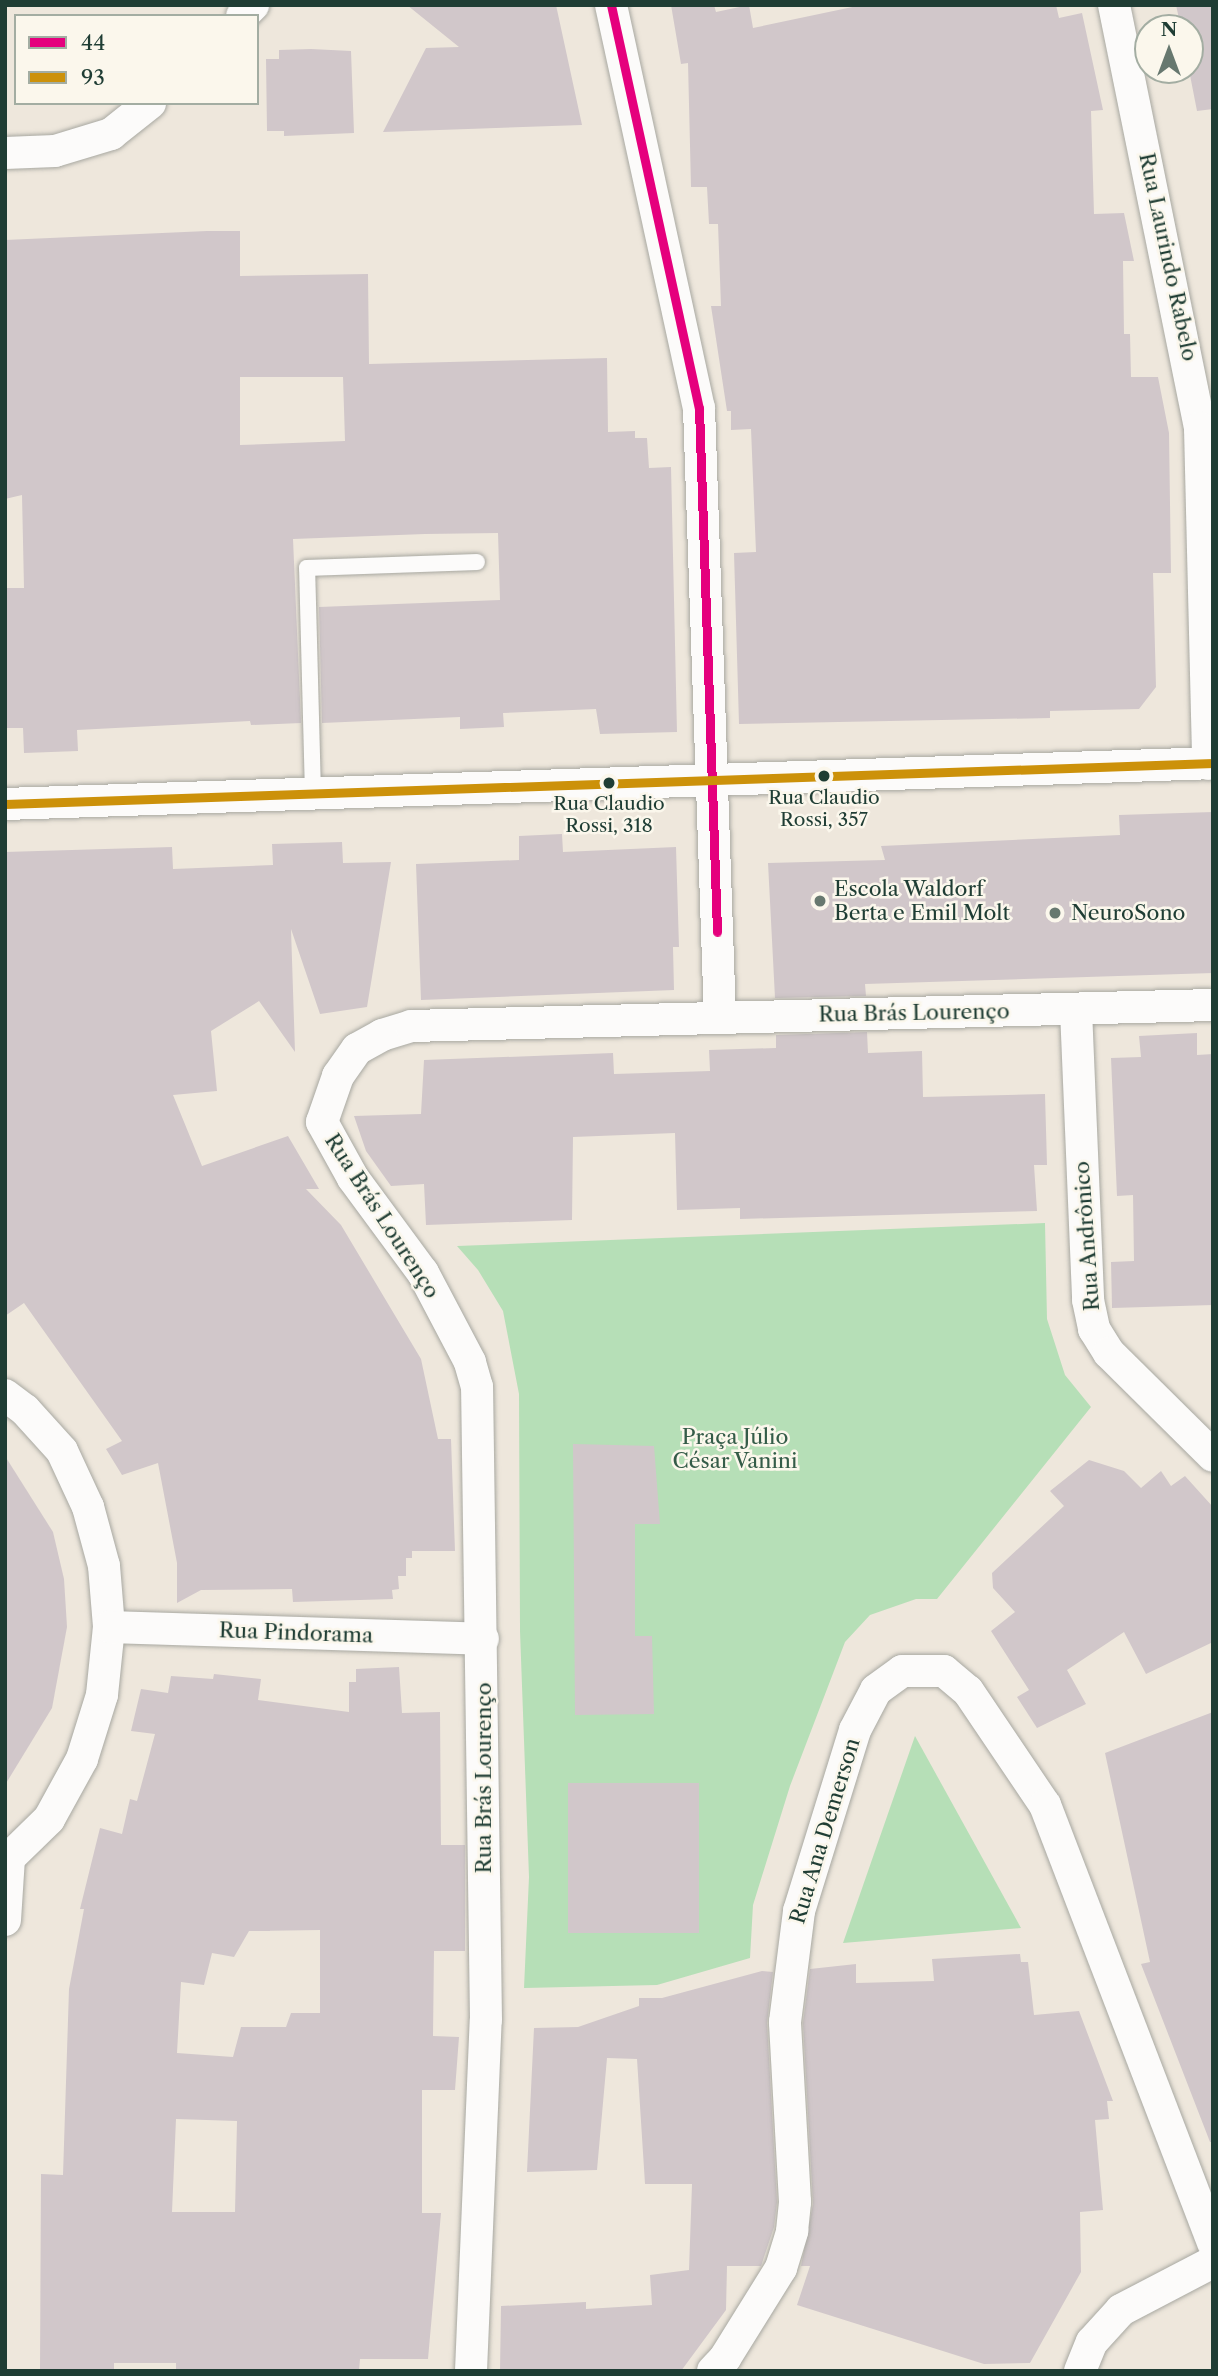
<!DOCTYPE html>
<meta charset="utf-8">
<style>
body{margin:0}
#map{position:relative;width:1218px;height:2376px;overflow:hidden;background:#eee7dc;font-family:"Libre Caslon Text",serif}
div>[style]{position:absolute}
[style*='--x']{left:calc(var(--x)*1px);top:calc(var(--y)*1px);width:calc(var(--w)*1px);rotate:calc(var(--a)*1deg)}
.green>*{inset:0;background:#b6dfb7}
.building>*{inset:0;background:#d1c7ca;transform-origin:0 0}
.roads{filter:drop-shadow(0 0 2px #a8a8a1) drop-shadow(0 0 2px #a8a8a1)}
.lane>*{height:16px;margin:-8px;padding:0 8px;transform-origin:8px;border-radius:8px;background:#fcfbfa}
.street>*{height:32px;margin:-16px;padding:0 16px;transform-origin:16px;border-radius:16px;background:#fcfbfa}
.bus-1>*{height:9px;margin:-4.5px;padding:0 4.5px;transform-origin:4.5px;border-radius:4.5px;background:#e5007d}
.bus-2>*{height:9px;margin:-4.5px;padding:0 4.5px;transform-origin:4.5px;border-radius:4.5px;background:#cc910a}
.dots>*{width:19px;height:19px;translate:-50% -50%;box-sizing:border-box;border:4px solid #fbf7ec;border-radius:50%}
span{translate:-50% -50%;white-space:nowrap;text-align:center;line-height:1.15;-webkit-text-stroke:5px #fbf7ec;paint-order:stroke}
.bus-label{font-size:19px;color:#1f3d34}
.street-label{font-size:21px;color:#1f3d34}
.poi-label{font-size:21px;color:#1f3d34}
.left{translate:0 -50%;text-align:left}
.park-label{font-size:21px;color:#345c48}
.frame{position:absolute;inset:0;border:7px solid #1f3d34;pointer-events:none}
.legend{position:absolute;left:14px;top:14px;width:245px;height:91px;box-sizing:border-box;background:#fbf7ec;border:2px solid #a3ada2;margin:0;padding:9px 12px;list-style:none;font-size:21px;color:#1f3d34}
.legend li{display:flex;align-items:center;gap:14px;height:35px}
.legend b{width:35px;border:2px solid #a3ada2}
.north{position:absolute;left:1134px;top:14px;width:70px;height:70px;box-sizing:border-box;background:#fbf7ec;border:2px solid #a3ada2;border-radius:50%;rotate:0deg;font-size:19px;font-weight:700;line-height:28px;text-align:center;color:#1f3d34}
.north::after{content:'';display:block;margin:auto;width:24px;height:32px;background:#67786f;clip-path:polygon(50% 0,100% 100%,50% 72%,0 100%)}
</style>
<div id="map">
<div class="green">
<div style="clip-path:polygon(1045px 1223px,1047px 1319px,1065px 1375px,1091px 1407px,937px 1599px,916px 1599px,870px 1615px,845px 1642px,790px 1786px,753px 1905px,750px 1958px,657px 1985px,524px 1988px,529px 1877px,520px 1631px,519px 1394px,503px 1311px,478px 1270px,457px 1246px)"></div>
<div style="clip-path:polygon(915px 1736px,1021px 1928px,843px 1943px)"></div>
</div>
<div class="building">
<div style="clip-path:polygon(407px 5px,556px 5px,582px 125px,383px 132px,426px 48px,459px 47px)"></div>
<div style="clip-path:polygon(671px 5px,714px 5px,716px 12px,749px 5px,753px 28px,862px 5px,1056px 5px,1059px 18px,1082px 13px,1103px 110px,1091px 111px,1094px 214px,1124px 213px,1134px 261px,1123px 261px,1124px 334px,1130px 334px,1131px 377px,1158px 377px,1169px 433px,1171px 573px,1153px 573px,1156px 687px,1139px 709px,1050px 711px,1050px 718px,739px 724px,734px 553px,756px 552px,751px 429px,731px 430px,731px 411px,727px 411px,711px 306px,721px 306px,718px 224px,709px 224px,707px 187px,691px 187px,688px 63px,681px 64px)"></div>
<div style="clip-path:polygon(1176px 5px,1213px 5px,1213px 109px,1197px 111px,1189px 70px,1190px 28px,1181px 28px)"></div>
<div style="clip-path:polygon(311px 49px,351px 51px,354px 133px,284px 136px,284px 131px,267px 131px,266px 59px,279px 59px,279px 50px)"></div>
<div style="clip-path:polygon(evenodd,207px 231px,240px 231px,240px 276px,368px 274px,369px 364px,607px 358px,608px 432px,635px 431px,635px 438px,647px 438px,649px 468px,671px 467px,677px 732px,600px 734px,596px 709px,503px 713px,504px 727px,460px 729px,460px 717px,322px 723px,319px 607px,500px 600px,498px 533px,425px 534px,293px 539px,301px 723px,251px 725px,250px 721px,77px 730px,78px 751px,24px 753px,23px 728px,5px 728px,5px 588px,24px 588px,22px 495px,5px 499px,5px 240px,207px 231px,240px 377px,343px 377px,345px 441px,240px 445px,240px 377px)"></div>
<div style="clip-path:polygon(1213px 812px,1213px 973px,865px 984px,866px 996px,775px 998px,768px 863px,885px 860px,881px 846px,1120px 835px,1119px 815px)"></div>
<div style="clip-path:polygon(562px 834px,563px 852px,676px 847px,679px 947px,673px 947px,674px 990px,421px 1000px,416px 864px,519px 860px,519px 836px)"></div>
<div style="clip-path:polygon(342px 842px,343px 863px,391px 862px,367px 1007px,320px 1014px,291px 929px,295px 1052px,259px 1001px,211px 1031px,217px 1091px,173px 1095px,202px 1166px,288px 1136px,319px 1189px,306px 1189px,341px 1225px,421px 1359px,438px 1439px,451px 1439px,455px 1551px,412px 1551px,412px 1558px,406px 1558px,406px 1576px,398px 1576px,399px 1589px,392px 1590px,393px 1599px,293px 1602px,292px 1589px,201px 1590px,177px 1603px,177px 1563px,158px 1463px,122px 1475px,106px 1449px,122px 1441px,24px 1303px,5px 1316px,5px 852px,172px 847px,173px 869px,273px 865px,272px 844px)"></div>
<div style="clip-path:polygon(867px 1032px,868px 1053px,922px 1051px,923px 1097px,1045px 1094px,1047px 1165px,1034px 1165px,1037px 1211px,740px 1219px,740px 1208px,677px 1210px,675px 1133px,573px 1137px,572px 1220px,426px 1225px,424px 1184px,391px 1186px,366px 1151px,354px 1116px,421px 1114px,424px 1060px,613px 1053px,614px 1074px,710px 1071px,709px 1050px,776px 1048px,776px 1035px)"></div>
<div style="clip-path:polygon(1197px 1033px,1197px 1055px,1213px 1054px,1213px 1305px,1112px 1308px,1111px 1262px,1134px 1261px,1133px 1195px,1117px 1196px,1111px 1058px,1141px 1057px,1139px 1036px)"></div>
<div style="clip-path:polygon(573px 1444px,654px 1446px,660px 1524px,635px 1524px,635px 1636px,652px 1636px,654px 1714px,575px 1715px)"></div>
<div style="clip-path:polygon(5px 1456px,53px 1532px,64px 1579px,67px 1627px,52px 1708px,5px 1785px)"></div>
<div style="clip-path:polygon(1089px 1460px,1124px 1471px,1141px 1488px,1161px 1471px,1171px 1486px,1185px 1476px,1213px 1507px,1213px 1642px,1146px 1674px,1124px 1632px,1067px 1670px,1086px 1704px,1037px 1728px,1017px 1697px,1029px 1690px,991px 1631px,1015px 1612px,993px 1588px,992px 1573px,1064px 1506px,1050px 1491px)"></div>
<div style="clip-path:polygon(evenodd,399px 1667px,402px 1713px,440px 1712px,441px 1845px,465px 1845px,465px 1951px,434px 1951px,433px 2036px,459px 2037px,455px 2090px,422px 2090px,422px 2213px,441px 2213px,428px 2359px,360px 2359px,359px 2371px,176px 2371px,176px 2363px,114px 2363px,114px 2371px,40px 2371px,41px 2174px,63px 2175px,69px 1989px,84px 1909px,80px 1909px,100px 1828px,122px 1834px,130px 1799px,137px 1801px,155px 1734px,131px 1731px,141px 1689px,168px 1693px,171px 1676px,213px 1679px,214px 1674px,261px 1679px,258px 1700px,349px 1712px,349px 1682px,356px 1682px,356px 1669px,399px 1667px,320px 1930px,320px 2013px,291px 2013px,286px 2027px,241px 2027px,233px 2057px,177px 2053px,181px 1982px,204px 1985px,212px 1953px,234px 1957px,249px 1931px,320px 1930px,399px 1667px,176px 2119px,237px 2121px,235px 2212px,172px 2212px,176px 2119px)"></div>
<div style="clip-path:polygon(1213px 1712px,1213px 2142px,1210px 2142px,1141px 1964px,1150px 1962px,1105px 1753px)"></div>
<div style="left:699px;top:1783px;width:150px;height:131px;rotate:90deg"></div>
<div style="clip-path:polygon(1020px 1954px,1021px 1962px,1028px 1962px,1034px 2015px,1079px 2011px,1113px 2101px,1107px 2101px,1109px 2119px,1095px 2120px,1103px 2210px,1080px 2212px,1081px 2272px,1030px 2363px,984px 2364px,797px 2305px,810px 2266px,801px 2266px,813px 2204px,803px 2023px,810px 1969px,856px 1964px,856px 1983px,934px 1981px,932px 1959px)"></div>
<div style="clip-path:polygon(762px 1971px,773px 1972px,767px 2023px,777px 2202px,774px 2227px,761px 2266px,727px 2266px,726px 2310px,681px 2371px,500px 2371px,501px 2306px,586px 2302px,586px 2309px,652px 2305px,650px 2275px,689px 2270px,692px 2184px,645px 2184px,637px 2059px,607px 2058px,597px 2170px,527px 2172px,534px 2028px,578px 2027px,639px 2006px,639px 1998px,662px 1998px)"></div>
</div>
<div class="roads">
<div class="lane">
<div style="--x:313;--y:794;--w:226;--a:-91.5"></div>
<div style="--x:307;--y:568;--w:170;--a:-2"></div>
</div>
<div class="street">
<div style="--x:611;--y:5;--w:412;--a:77.7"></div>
<div style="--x:699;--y:408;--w:609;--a:88.03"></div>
<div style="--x:1114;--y:5;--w:432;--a:78.5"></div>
<div style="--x:1200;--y:428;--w:336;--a:88.6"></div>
<div style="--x:242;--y:16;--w:16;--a:-45"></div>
<div style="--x:5;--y:153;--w:50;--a:-2.3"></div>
<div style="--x:55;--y:151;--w:59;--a:-16.9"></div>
<div style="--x:111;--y:134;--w:50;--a:-38.5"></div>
<div style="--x:5;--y:804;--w:1209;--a:-1.94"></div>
<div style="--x:1076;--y:1010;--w:290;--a:87.6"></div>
<div style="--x:1088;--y:1300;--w:30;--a:78"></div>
<div style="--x:1094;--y:1329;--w:28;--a:58"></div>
<div style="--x:1109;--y:1353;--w:146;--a:44.7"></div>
<div style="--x:5;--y:1395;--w:25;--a:37"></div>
<div style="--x:25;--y:1410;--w:55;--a:47.9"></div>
<div style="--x:62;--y:1451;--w:62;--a:65.1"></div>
<div style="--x:88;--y:1507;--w:61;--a:74.8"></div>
<div style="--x:104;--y:1566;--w:61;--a:85.3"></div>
<div style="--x:109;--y:1627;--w:68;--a:95.9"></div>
<div style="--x:102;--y:1695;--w:67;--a:107.4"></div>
<div style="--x:82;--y:1759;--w:68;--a:118.8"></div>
<div style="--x:49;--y:1819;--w:56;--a:135.7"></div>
<div style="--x:9;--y:1858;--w:62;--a:93.7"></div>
<div style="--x:109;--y:1627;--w:374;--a:1.8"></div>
<div style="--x:471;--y:2371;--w:351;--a:-87.6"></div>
<div style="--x:486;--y:2020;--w:633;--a:-90.81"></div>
<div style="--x:477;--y:1387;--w:26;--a:-106"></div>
<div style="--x:470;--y:1362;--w:101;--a:-117.8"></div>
<div style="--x:423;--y:1273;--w:118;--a:-126.4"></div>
<div style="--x:353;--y:1178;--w:64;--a:-119"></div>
<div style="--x:322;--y:1122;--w:49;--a:-70.8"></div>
<div style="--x:338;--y:1076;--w:33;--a:-55"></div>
<div style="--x:357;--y:1049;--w:29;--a:-29"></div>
<div style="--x:382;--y:1035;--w:30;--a:-17"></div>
<div style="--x:411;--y:1026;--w:802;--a:-1.5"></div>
<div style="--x:713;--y:2371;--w:18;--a:-47"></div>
<div style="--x:725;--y:2358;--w:106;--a:-58.1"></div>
<div style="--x:781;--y:2268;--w:39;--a:-73"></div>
<div style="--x:792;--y:2231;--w:29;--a:-84"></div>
<div style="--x:795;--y:2202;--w:180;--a:-93.2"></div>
<div style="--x:785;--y:2022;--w:112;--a:-82.8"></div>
<div style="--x:799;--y:1911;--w:189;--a:-72.8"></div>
<div style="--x:855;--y:1730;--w:45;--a:-62.3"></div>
<div style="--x:876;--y:1690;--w:32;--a:-36"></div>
<div style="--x:902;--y:1671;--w:42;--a:0"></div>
<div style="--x:944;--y:1671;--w:31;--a:40"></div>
<div style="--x:968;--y:1691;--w:138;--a:56"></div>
<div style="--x:1045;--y:1805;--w:469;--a:69"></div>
<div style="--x:1080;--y:2371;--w:31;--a:-68"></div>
<div style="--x:1092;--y:2342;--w:43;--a:-47.8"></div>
<div style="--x:1121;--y:2310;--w:104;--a:-27.6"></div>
</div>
</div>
<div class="bus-1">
<div style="--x:611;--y:5;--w:412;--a:77.7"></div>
<div style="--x:699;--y:408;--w:524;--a:88.03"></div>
</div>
<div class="bus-2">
<div style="--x:5;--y:804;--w:1209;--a:-1.94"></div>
</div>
<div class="dots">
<div style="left:824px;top:776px;background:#1f3d34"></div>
<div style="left:609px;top:783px;background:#1f3d34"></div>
<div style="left:820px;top:901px;background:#67786f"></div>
<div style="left:1055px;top:913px;background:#67786f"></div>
</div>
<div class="bus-label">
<span style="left:824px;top:809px">Rua Claudio<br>Rossi, 357</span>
<span style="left:609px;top:815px">Rua Claudio<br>Rossi, 318</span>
</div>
<div class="street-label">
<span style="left:1168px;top:257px;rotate:78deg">Rua Laurindo Rabelo</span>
<span style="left:914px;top:1013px;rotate:-1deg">Rua Brás Lourenço</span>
<span style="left:382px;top:1216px;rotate:57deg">Rua Brás Lourenço</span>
<span style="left:1087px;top:1236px;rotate:-94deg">Rua Andrônico</span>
<span style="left:296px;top:1633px;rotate:2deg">Rua Pindorama</span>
<span style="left:484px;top:1778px;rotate:-90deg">Rua Brás Lourenço</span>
<span style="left:825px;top:1831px;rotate:-73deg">Rua Ana Demerson</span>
</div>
<div class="poi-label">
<span class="left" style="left:834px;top:901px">Escola Waldorf<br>Berta e Emil Molt</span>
<span class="left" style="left:1071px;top:913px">NeuroSono</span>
</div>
<div class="park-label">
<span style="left:735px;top:1449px">Praça Júlio<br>César Vanini</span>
</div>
<div class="frame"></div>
<ul class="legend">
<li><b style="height:9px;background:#e5007d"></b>44</li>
<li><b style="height:9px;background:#cc910a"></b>93</li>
</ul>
<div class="north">N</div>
</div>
